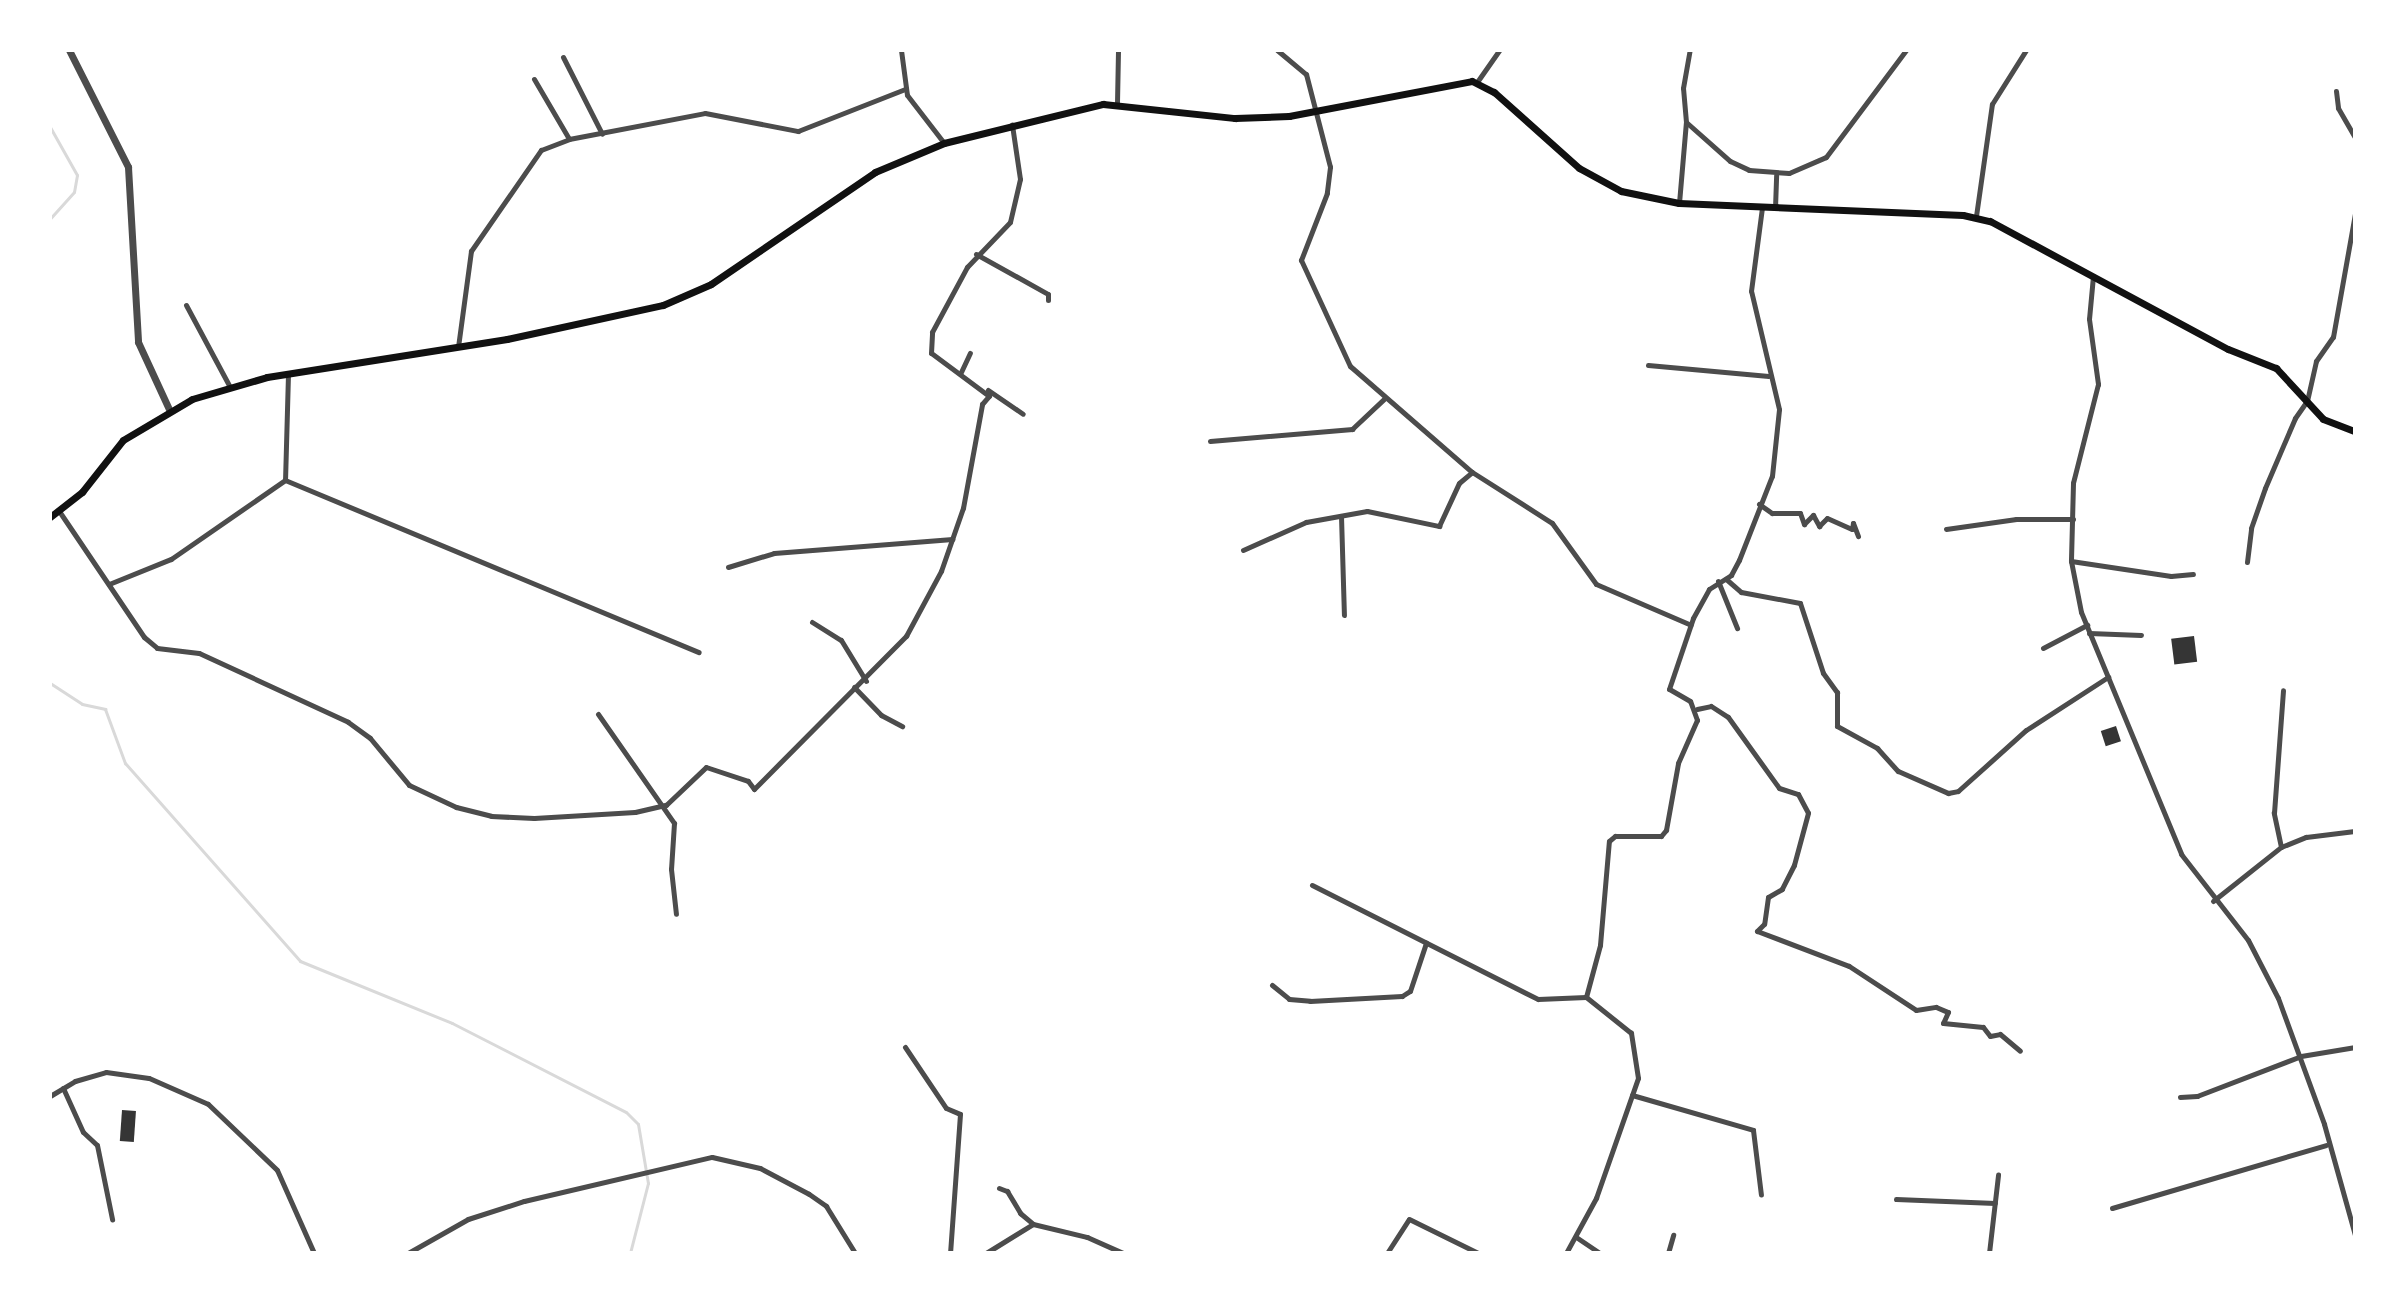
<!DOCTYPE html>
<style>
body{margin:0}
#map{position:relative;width:2405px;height:1303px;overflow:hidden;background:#fff;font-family:"Open Sans",sans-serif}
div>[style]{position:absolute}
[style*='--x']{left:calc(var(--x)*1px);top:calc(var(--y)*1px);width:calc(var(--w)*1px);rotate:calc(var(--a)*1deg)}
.stream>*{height:3px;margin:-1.5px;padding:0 1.5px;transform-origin:1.5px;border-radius:1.5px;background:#d9d9d9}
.building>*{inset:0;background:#353535;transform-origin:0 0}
.minor>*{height:5px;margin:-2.5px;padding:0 2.5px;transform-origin:2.5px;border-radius:2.5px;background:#4c4c4c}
.tertiary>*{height:7px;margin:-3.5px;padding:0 3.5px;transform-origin:3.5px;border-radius:3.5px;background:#4c4c4c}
.secondary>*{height:7px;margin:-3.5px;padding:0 3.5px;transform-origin:3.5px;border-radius:3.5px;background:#111}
span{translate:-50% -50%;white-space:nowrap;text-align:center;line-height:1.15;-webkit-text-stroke:6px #fff;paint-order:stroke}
.frame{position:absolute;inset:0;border:52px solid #fff;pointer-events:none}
</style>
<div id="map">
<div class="stream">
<div style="--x:50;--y:127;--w:55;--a:60.6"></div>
<div style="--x:77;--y:175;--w:17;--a:100"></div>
<div style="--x:74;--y:192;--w:36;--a:132"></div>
<div style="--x:50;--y:683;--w:38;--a:33"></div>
<div style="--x:82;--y:704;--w:24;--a:12"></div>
<div style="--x:105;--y:709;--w:58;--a:69.7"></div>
<div style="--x:125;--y:763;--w:264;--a:48.5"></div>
<div style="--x:300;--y:961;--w:164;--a:22.2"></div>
<div style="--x:452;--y:1023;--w:195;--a:27.1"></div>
<div style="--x:626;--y:1112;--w:17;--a:45"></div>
<div style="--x:638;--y:1124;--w:60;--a:80.4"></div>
<div style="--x:648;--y:1183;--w:72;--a:104.4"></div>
</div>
<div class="building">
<div style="left:2194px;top:636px;width:26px;height:23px;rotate:83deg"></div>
<div style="left:2116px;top:726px;width:16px;height:16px;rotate:72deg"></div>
<div style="left:122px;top:1110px;width:14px;height:31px;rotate:4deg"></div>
</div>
<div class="minor">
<div style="--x:901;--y:50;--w:45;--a:82.4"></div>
<div style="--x:907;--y:95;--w:61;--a:52.4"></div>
<div style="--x:1277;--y:50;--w:38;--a:40"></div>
<div style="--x:1306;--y:74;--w:96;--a:75.5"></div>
<div style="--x:1330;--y:167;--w:26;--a:97"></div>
<div style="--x:1327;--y:193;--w:72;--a:111.2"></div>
<div style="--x:1301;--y:260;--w:117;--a:65.2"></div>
<div style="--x:1350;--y:366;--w:162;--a:41"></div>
<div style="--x:1472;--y:472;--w:95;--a:32.5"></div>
<div style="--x:1552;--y:523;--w:75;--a:54.2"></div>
<div style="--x:1596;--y:584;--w:103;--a:23.3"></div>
<div style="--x:563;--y:57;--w:86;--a:63.1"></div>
<div style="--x:534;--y:79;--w:69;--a:59.7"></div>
<div style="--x:1477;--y:82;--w:39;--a:-55"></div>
<div style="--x:2336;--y:91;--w:17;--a:83"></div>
<div style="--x:2338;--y:108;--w:34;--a:60"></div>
<div style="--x:1117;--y:103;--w:53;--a:-88.9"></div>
<div style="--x:1686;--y:122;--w:59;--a:41.6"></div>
<div style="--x:1730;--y:161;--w:21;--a:25"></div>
<div style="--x:1749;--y:170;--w:40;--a:4.3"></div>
<div style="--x:1789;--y:173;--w:40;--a:-23.4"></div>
<div style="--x:1826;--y:157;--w:134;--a:-53.2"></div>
<div style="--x:1679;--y:203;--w:81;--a:-85.1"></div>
<div style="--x:1686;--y:122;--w:34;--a:-95"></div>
<div style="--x:1683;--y:88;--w:39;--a:-80"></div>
<div style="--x:1775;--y:208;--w:33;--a:-88"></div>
<div style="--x:1976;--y:216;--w:113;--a:-81.9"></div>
<div style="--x:1992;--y:104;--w:64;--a:-57.8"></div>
<div style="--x:976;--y:254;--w:82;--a:29.1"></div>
<div style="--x:1048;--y:294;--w:6;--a:90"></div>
<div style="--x:2093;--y:276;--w:43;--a:95.3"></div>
<div style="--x:2089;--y:319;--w:66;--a:82.1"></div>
<div style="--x:2098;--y:384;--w:102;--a:104.2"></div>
<div style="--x:2073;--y:483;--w:78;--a:91.5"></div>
<div style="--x:2071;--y:561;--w:52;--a:78.9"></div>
<div style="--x:2081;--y:612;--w:262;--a:67.5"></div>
<div style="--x:2181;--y:854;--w:109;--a:52.1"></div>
<div style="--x:2248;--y:940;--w:65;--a:62.7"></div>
<div style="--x:2278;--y:998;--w:134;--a:69.9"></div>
<div style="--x:2324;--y:1124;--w:115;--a:74.4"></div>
<div style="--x:186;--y:305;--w:93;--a:61.8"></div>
<div style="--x:458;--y:347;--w:97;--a:-82.3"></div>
<div style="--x:471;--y:251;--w:123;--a:-55.3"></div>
<div style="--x:541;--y:150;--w:30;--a:-21"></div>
<div style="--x:569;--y:139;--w:138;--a:-10.8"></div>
<div style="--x:705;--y:113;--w:95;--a:11"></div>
<div style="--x:798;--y:131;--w:115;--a:-21.4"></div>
<div style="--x:1648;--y:365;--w:121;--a:5.2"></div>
<div style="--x:961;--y:372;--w:21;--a:-65"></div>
<div style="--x:288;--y:374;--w:106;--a:91.6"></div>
<div style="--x:285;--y:480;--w:448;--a:22.6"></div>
<div style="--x:988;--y:390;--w:42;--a:34.4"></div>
<div style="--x:1210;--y:441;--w:143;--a:-4.8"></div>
<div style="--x:1352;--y:429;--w:45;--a:-43.2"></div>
<div style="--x:1759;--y:504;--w:16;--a:35"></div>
<div style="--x:1772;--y:513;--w:28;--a:0"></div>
<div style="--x:1800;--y:513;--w:12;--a:70"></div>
<div style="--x:1804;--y:524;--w:13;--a:-45"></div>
<div style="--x:1813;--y:515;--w:13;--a:61"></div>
<div style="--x:1819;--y:526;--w:11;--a:-45"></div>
<div style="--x:1827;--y:518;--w:27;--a:24"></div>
<div style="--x:1852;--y:529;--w:6;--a:-81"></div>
<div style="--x:1853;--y:523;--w:14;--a:69"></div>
<div style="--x:59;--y:511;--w:152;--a:56"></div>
<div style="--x:144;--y:637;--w:17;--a:40"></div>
<div style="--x:157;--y:648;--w:42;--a:6.8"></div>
<div style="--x:199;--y:653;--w:164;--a:24.8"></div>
<div style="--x:348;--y:722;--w:27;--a:36"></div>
<div style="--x:370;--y:738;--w:61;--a:50.3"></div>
<div style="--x:409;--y:785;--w:52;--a:25.1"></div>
<div style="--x:456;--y:807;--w:36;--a:14"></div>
<div style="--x:491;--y:816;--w:43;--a:2.7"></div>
<div style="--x:534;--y:818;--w:101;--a:-3.4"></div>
<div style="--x:635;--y:812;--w:32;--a:-13"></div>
<div style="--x:666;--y:805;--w:55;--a:-43.5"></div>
<div style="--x:706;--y:767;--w:44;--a:18.4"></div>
<div style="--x:748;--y:781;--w:10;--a:53"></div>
<div style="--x:754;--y:789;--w:216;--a:-45.2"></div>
<div style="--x:906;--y:636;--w:74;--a:-61.7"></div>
<div style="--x:941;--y:571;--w:67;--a:-70.8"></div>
<div style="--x:963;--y:508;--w:106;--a:-79.6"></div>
<div style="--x:982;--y:404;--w:11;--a:-49"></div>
<div style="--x:989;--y:396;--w:72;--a:-143.4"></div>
<div style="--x:931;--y:353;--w:21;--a:-87"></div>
<div style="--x:932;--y:332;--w:74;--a:-61.7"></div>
<div style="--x:967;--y:267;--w:62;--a:-46.3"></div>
<div style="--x:1010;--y:222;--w:44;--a:-76.9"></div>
<div style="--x:1020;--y:179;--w:55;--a:-98.4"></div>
<div style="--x:1341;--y:516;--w:99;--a:88.3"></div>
<div style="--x:1946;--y:529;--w:71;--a:-8.1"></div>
<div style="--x:2016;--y:519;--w:57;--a:0"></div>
<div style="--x:1243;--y:550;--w:69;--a:-24"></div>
<div style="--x:1306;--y:522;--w:62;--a:-10.2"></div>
<div style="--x:1367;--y:511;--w:74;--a:11.8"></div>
<div style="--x:1439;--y:526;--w:47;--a:-65.1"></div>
<div style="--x:1459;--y:483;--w:17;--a:-40"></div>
<div style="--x:2071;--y:561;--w:101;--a:8.5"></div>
<div style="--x:2171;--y:576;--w:22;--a:-5"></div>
<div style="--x:2247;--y:562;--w:34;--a:-83"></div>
<div style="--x:2251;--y:528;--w:42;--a:-70.7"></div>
<div style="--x:2265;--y:488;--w:76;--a:-66.8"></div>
<div style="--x:2295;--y:418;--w:21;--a:-55"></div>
<div style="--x:2307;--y:401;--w:41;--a:-77.3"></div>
<div style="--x:2316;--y:361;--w:29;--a:-55"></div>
<div style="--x:2333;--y:337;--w:126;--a:-79.9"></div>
<div style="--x:728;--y:567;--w:48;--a:-16.9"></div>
<div style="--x:774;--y:553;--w:179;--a:-4.5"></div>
<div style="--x:1726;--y:579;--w:20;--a:41"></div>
<div style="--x:1741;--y:592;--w:60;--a:10.6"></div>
<div style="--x:1800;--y:603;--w:74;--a:71.8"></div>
<div style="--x:1823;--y:673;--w:24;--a:54"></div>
<div style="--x:1837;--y:692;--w:34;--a:90"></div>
<div style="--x:1837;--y:726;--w:46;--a:28.8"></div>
<div style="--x:1877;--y:748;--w:31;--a:48"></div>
<div style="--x:1898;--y:771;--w:55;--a:23.7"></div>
<div style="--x:1948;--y:793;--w:10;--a:-11"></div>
<div style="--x:1958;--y:791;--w:91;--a:-41.9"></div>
<div style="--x:2026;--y:730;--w:98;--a:-32.9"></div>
<div style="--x:1718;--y:581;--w:51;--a:68"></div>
<div style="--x:109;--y:584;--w:67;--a:-22"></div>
<div style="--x:171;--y:559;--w:139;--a:-34.7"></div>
<div style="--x:812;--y:622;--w:34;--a:32"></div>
<div style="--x:841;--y:640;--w:48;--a:58.6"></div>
<div style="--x:2089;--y:633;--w:52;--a:2.2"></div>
<div style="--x:2043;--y:648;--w:50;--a:-27.6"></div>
<div style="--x:854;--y:687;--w:39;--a:46"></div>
<div style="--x:881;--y:715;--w:24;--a:28"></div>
<div style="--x:1697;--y:709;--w:14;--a:-12"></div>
<div style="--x:1711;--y:706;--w:20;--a:33"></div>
<div style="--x:1728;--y:717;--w:87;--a:54.3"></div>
<div style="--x:1779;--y:788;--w:20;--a:18"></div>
<div style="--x:1798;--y:794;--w:21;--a:62"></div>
<div style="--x:1808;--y:813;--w:54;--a:105.1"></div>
<div style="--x:1794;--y:865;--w:27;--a:117"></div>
<div style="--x:1782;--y:889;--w:16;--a:150"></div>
<div style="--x:1768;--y:897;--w:27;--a:98"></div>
<div style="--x:1764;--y:924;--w:10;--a:135"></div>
<div style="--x:1757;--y:931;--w:98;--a:20.8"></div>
<div style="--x:1849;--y:966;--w:80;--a:33.3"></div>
<div style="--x:1916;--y:1010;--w:20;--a:-9"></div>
<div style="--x:1936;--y:1007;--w:13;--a:23"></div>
<div style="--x:1948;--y:1012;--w:12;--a:114"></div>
<div style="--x:1943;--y:1023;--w:40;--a:5.7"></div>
<div style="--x:1983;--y:1027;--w:11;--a:52"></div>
<div style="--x:1990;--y:1036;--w:10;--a:-11"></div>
<div style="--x:2000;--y:1034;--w:26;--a:40"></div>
<div style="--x:598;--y:714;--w:133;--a:55.1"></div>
<div style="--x:674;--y:823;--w:46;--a:93.7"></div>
<div style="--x:671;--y:869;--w:45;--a:83.7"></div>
<div style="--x:2281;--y:847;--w:35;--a:-102"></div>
<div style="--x:2274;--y:813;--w:123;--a:-85.8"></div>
<div style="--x:1312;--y:885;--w:253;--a:26.8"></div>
<div style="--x:1538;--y:999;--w:48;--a:-2.4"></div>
<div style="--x:2213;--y:901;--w:87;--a:-38.5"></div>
<div style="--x:2281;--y:847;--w:27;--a:-22"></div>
<div style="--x:2306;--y:837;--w:49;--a:-7"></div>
<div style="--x:1272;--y:985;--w:22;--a:39"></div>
<div style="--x:1289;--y:999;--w:21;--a:5"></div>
<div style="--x:1310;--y:1001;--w:92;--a:-3.1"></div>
<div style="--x:1402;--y:996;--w:9;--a:-32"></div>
<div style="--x:1410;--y:991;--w:51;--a:-71.6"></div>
<div style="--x:905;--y:1047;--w:73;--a:56.1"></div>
<div style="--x:946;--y:1108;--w:15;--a:23"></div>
<div style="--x:960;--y:1114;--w:139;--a:94.1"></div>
<div style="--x:63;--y:1088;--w:48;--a:65.6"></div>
<div style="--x:83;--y:1132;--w:19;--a:43"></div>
<div style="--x:97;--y:1145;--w:76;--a:78.5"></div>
<div style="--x:1632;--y:1095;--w:126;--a:16.1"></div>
<div style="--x:1753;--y:1130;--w:65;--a:83"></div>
<div style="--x:50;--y:1096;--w:29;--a:-31"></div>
<div style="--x:75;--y:1081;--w:32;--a:-16"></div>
<div style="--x:106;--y:1072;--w:43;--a:7.9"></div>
<div style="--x:149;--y:1078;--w:64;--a:23.8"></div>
<div style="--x:208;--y:1104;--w:95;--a:43.7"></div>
<div style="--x:277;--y:1170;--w:91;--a:66"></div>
<div style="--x:2180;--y:1097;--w:17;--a:-3"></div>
<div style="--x:2197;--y:1096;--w:111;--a:-21"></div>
<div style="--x:2301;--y:1056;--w:55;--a:-9.5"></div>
<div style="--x:999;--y:1188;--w:9;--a:21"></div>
<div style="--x:1007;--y:1191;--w:26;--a:59"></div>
<div style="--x:1020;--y:1213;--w:17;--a:40"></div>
<div style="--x:1033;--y:1224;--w:56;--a:13.5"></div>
<div style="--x:1087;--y:1237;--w:39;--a:24"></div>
<div style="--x:1896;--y:1199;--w:99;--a:2.3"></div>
<div style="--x:2112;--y:1208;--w:223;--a:-16.4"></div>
<div style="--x:1576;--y:1237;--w:29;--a:34"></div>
<div style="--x:408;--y:1253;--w:69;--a:-29.5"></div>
<div style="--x:468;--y:1219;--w:59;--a:-17.8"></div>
<div style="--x:524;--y:1201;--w:193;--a:-13.2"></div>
<div style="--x:712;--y:1157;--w:49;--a:12.9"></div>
<div style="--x:760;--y:1168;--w:55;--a:28"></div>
<div style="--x:809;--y:1194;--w:21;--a:35"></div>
<div style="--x:826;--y:1206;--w:55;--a:58.3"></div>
<div style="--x:986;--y:1253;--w:55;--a:-31.7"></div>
<div style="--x:1387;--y:1253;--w:40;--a:-57.1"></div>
<div style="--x:1409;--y:1219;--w:77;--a:26.2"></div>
<div style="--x:1566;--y:1253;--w:63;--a:-61.4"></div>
<div style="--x:1596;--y:1198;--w:127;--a:-70.7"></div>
<div style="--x:1638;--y:1078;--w:46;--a:-98.8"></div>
<div style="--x:1631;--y:1033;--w:58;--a:-141.3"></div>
<div style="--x:1586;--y:997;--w:54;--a:-74.9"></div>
<div style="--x:1600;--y:945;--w:104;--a:-85.1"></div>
<div style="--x:1609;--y:841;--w:8;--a:-40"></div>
<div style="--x:1615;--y:836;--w:46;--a:0"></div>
<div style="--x:1661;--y:836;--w:8;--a:-50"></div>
<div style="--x:1666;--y:830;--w:68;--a:-79.8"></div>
<div style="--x:1678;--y:763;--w:47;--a:-66.2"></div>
<div style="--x:1697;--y:720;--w:20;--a:-110"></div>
<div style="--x:1690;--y:701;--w:24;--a:-150"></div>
<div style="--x:1669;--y:689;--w:75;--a:-71.3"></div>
<div style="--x:1693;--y:618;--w:33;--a:-61"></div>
<div style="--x:1709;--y:589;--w:26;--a:-32"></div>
<div style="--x:1731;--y:575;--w:17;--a:-62"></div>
<div style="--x:1739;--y:560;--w:90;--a:-68.6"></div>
<div style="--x:1772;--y:476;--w:67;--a:-84"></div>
<div style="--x:1779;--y:409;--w:121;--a:-103.3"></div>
<div style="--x:1751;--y:291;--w:85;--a:-82.5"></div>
<div style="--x:1668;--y:1253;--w:19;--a:-74"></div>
<div style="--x:1989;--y:1253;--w:79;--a:-83.4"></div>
</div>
<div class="tertiary">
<div style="--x:69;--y:50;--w:131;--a:63.2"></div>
<div style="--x:128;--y:167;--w:175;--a:86.7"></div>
<div style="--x:138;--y:342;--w:74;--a:65.2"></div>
</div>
<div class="secondary">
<div style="--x:50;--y:517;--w:41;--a:-38"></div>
<div style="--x:82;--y:492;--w:66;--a:-51.7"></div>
<div style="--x:123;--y:440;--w:80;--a:-30.7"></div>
<div style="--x:192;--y:399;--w:78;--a:-16.3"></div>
<div style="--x:267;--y:377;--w:243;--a:-9"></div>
<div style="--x:507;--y:339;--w:160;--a:-12.3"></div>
<div style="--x:663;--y:305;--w:52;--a:-23.6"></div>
<div style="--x:711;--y:284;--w:199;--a:-34.3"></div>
<div style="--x:875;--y:172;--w:75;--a:-22.8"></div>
<div style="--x:944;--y:143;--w:164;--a:-13.8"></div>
<div style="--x:1103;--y:104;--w:133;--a:6.1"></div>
<div style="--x:1235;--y:118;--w:54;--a:-2.1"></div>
<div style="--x:1289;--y:116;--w:186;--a:-10.8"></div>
<div style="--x:1472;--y:81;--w:25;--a:27"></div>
<div style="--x:1494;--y:92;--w:114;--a:41.8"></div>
<div style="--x:1579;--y:168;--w:48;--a:28.7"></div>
<div style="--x:1621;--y:191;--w:59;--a:11.7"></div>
<div style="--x:1679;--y:203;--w:284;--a:2.4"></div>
<div style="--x:1963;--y:215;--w:28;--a:13"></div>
<div style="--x:1990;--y:221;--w:270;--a:28.3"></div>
<div style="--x:2228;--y:349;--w:52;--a:21.6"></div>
<div style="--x:2276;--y:368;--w:69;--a:47.3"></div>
<div style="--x:2323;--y:419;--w:34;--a:21"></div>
</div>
<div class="frame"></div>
</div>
